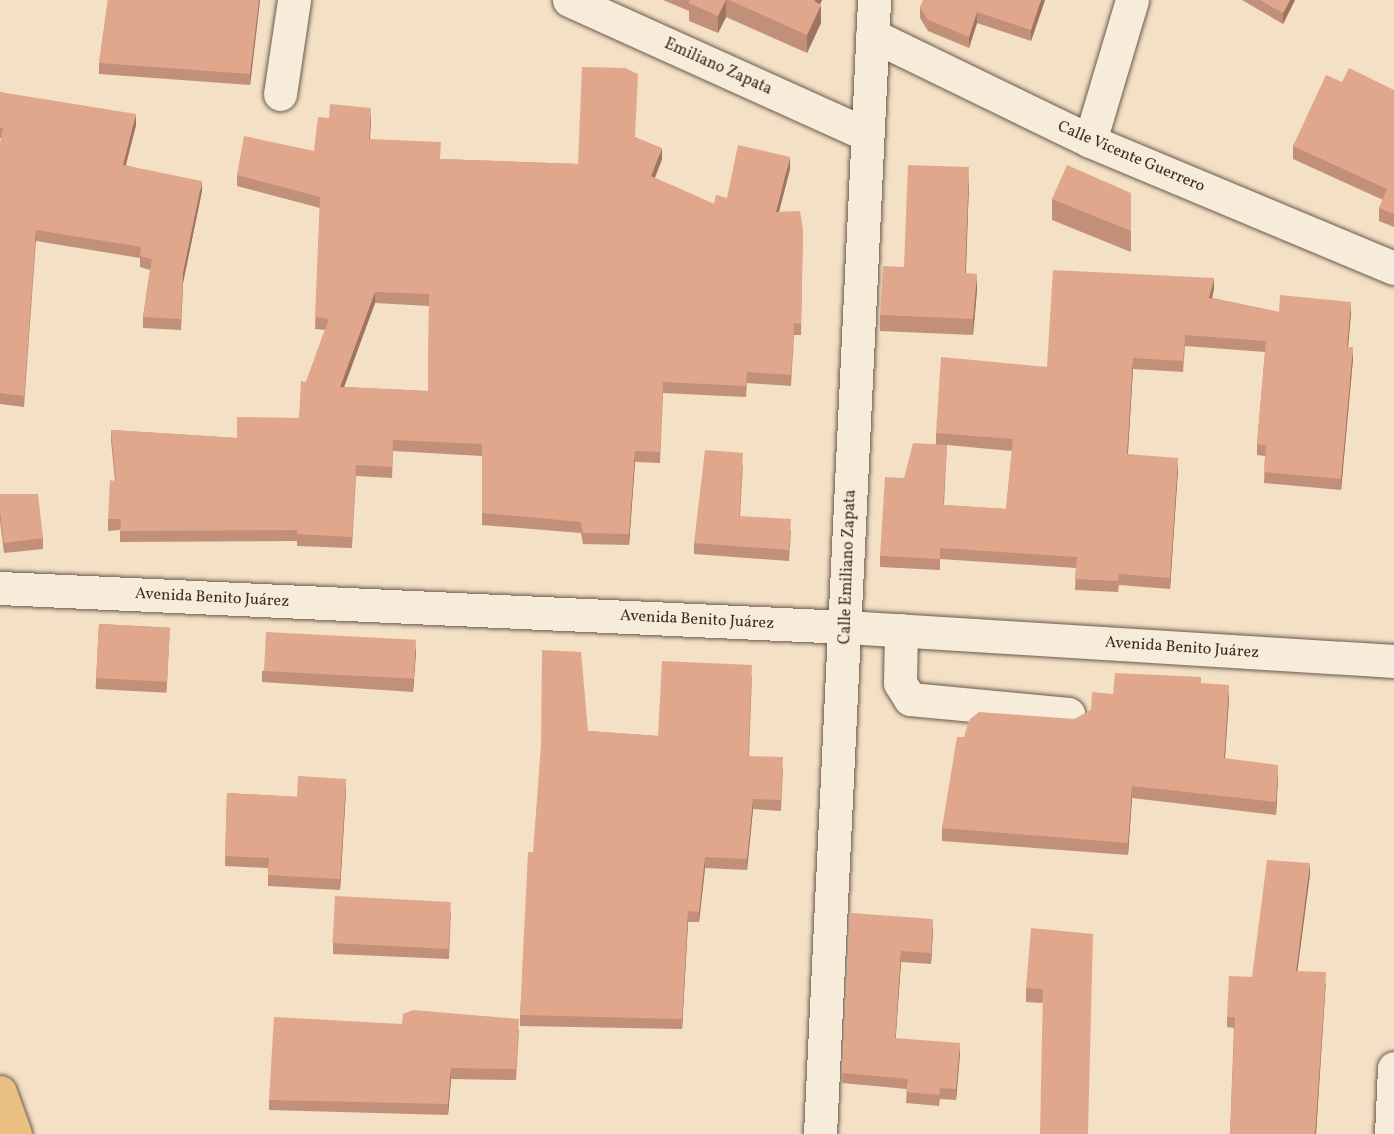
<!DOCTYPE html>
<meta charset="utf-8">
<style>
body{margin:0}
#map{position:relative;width:1394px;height:1134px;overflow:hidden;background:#f3e0c5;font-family:Vollkorn,serif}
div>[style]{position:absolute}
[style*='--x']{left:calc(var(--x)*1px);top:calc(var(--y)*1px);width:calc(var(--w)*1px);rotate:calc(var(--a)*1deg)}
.roads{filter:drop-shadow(0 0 2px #6a5a4c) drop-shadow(0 0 2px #6a5a4c)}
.minor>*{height:33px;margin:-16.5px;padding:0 16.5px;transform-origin:16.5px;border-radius:16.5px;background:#f7ebd9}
.highway>*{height:33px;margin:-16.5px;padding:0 16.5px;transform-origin:16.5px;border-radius:16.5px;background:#eac082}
.wall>*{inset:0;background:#c29078;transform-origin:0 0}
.shaded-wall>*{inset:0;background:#9e7562;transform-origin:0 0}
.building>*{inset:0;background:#e1a78c;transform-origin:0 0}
span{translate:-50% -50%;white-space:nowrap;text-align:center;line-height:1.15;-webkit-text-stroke:4.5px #f7ebd9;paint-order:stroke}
.street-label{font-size:16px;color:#3c2d23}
</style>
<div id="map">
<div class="roads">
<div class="minor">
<div style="--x:569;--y:0;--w:326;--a:24.3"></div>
<div style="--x:872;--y:35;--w:242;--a:25.9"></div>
<div style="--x:1090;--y:141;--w:329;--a:22.7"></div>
<div style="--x:280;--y:94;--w:95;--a:-81.5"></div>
<div style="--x:1090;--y:141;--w:147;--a:-73.4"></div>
<div style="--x:0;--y:588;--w:847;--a:2.64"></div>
<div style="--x:846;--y:627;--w:549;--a:3.55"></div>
<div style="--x:901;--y:630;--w:53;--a:91.1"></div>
<div style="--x:900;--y:683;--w:19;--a:58"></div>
<div style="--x:910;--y:699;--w:159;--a:5.4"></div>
<div style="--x:820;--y:1134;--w:1135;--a:-87.27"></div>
<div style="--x:1391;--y:1134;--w:66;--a:-87.4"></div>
</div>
<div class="highway">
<div style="--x:0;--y:1092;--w:45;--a:70.3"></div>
</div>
</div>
<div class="wall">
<div style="clip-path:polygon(108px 0,260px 0,250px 85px,99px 74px,99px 63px)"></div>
<div style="clip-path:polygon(663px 0,822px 0,820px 4px,821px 23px,807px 53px,726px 17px,718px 33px,689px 21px,689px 11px)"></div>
<div style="clip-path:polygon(1045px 0,1031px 41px,977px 23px,969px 48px,928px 31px,920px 18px,920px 7px)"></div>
<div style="clip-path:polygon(1242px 0,1295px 0,1283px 24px)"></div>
<div style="clip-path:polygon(1342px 82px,1394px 90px,1394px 227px,1379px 221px,1379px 208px,1383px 200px,1293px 159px,1293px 146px)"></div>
<div style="clip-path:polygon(0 92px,136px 125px,126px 165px,202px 191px,183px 283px,181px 330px,143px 328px,143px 317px,150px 270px,140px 267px,140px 258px,36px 241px,24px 407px,0 404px,0 146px,1px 138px,0 138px)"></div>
<div style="clip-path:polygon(evenodd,329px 118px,371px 119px,370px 139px,440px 159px,578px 164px,636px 137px,662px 159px,655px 178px,714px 204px,790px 169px,779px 212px,803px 229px,801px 335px,794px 335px,791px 386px,747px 383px,746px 397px,663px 393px,660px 463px,635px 462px,629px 545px,583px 544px,581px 533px,482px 525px,482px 456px,393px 451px,392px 478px,356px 476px,352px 548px,297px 546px,297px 541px,120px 542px,120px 530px,108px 531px,108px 519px,115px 481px,111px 441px,111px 430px,237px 438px,299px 418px,306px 382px,325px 330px,315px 329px,320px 208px,237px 186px,237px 175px,314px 151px,329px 118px,375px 303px,429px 306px,428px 391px,344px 387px,375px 303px)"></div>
<div style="clip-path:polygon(969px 183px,966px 273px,977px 290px,973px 335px,880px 331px,880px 315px,904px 267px)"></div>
<div style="clip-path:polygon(1131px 193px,1131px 252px,1052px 220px,1052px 199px)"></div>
<div style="clip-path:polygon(evenodd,1214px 289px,1212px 298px,1279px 312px,1351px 313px,1348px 347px,1353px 359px,1341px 490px,1264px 483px,1265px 456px,1257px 455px,1257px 444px,1265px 352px,1185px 346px,1183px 372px,1133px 369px,1128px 454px,1178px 469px,1170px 589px,1119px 585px,1118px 592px,1075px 590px,1076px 568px,940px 559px,940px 570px,880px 567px,880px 556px,904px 478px,936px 444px,936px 433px,1047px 367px,1214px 289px,947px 445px,1012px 451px,1006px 509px,944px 505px,947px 445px)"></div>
<div style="clip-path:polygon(743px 464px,740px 516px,791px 530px,789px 561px,694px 554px,694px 543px)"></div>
<div style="clip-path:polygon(0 494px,43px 538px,43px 549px,4px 553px,0 521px)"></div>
<div style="left:99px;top:624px;width:71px;height:65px;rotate:3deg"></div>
<div style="clip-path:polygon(416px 651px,413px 692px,262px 682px,262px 671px)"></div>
<div style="clip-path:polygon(752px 676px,749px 756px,783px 768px,781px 811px,753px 809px,747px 870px,705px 868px,699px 922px,688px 922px,682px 1029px,520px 1026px,520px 1015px,533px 852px,588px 731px,658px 736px)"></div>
<div style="clip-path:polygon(1201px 683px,1229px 698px,1225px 759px,1278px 777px,1276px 815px,1132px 798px,1128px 855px,942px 841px,942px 828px,964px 737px,1075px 719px,1091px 710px,1113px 694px)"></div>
<div style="clip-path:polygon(346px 789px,340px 890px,268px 886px,268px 868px,225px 866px,227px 793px,297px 797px)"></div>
<div style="clip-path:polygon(1310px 874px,1297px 971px,1326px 983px,1316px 1134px,1230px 1134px,1234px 1028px,1227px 1027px,1227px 1017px,1252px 977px)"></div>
<div style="clip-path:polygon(451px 912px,449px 959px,333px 954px,333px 943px)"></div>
<div style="clip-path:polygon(851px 913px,933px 929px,931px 964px,901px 962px,895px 1038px,960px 1053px,956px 1100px,940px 1099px,939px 1106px,906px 1103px,907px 1089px,842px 1083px)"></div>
<div style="clip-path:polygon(1093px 948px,1042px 1003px,1026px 1002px,1026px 988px)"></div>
<div style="clip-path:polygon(519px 1030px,516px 1080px,451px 1079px,448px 1115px,269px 1110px,269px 1100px)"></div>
</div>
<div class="shaded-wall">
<div style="clip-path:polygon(259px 0,260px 0,250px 85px,250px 74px)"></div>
<div style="clip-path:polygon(726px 0,726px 17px,718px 33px,718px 16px)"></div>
<div style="clip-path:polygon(815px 0,822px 0,814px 19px)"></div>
<div style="clip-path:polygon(1041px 0,1045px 0,1031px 41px,1031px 30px)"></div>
<div style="clip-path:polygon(1290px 0,1295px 0,1283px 24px,1283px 13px)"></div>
<div style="clip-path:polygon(821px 5px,821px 23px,807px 53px,807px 35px)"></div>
<div style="clip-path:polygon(977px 12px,977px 23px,969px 48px,969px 37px)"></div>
<div style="clip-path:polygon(371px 108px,371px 119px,369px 150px,369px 139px)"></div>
<div style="clip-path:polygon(136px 114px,136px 125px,123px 175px,123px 165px)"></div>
<div style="clip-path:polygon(662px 148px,662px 159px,651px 187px,651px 176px)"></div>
<div style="clip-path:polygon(790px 157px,790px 169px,776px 223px,776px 212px)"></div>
<div style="clip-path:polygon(969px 167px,969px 183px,965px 289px,965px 273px)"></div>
<div style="clip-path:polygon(202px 181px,202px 191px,183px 283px,181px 330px,183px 272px)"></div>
<div style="left:36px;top:230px;width:11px;height:166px;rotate:90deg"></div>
<div style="clip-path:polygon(977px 274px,977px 290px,973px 335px,973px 319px)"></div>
<div style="clip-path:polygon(1214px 278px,1214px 289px,1209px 309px,1209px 298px)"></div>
<div style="clip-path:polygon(375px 292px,375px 303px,340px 398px,340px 387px)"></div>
<div style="clip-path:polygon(1351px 302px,1351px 313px,1347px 358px,1347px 347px)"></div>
<div style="clip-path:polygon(1353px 347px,1353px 359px,1341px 490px,1341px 479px)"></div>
<div style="clip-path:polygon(1133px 358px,1133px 369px,1127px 465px,1127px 454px)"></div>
<div style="clip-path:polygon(635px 451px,635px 462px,629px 545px,629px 534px)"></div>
<div style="clip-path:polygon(1178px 458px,1178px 469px,1170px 589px,1170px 578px)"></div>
<div style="clip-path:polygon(416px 640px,416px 651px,413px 692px,413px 681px)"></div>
<div style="clip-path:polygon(1229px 685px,1229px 698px,1224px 771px,1224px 758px)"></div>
<div style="clip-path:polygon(1278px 765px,1278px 777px,1276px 815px,1276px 802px)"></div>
<div style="clip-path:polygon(346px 779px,346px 789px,340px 890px,340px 879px)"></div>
<div style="clip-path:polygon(1132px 786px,1132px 798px,1128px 855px,1128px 843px)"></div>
<div style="clip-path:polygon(753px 799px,753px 809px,747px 870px,747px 859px)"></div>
<div style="clip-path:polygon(705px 857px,705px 868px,699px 922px,699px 912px)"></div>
<div style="clip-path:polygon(1310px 863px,1310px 874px,1296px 982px,1296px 971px)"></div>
<div style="clip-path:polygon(688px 911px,688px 922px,682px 1029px,682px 1019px)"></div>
<div style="clip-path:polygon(933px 919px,933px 929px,931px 964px,931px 953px)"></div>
<div style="clip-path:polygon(901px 951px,901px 962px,895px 1049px,895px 1038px)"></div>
<div style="clip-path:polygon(1326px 972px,1316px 1134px,1315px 1134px)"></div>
<div style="clip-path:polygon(960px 1043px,960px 1053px,956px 1100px,956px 1089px)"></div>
<div style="clip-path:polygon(451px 1068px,451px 1079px,448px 1115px,448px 1104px)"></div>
</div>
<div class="building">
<div style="clip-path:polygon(108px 0,259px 0,250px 74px,99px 63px)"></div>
<div style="clip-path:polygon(690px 0,726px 0,718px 16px,689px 3px)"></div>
<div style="clip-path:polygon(729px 0,815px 0,814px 1px,821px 5px,807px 35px)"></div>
<div style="clip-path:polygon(923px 0,1041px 0,1031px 30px,977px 12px,969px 37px,928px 20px,920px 7px)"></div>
<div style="clip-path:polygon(1260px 0,1290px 0,1283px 13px)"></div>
<div style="clip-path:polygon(evenodd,582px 67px,625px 68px,638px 74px,635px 137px,662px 148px,651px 176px,714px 204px,716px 195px,727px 198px,738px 145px,790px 157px,776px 212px,800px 211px,803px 229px,801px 324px,794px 323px,791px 375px,747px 372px,746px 386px,663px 382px,660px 452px,635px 451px,629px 534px,583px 533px,581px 522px,482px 513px,482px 444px,393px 440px,392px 467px,356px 465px,352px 537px,297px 534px,297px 530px,120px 531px,121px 519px,108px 519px,110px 480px,116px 481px,111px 430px,237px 438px,237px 417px,299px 418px,301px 381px,306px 382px,329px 319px,315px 317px,320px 197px,237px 175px,244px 136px,314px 151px,318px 117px,329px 118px,330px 104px,371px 108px,369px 139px,441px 142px,440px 159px,578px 164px,582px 67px,375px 292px,429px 294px,428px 391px,340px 387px,375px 292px)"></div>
<div style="clip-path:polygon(1349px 68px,1394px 90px,1394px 214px,1379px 208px,1387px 189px,1293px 146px,1326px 75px,1342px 82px)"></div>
<div style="clip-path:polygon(0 92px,136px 114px,123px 165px,202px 181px,183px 272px,181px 319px,143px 317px,152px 259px,140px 256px,141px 247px,36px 230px,24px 396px,0 393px,0 146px,3px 128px,0 128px)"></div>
<div style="clip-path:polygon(908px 165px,969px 167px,965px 273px,977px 274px,973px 319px,880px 315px,883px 266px,904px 267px)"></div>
<div style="clip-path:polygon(1067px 165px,1131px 193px,1131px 231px,1052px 199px)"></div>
<div style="clip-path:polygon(1053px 270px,1214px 278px,1209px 298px,1279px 312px,1280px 295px,1351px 302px,1347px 347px,1353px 347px,1341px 479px,1264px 472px,1266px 445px,1257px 444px,1266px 341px,1185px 335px,1183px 361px,1133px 358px,1127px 454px,1178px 458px,1170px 578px,1119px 574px,1118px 581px,1075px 579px,1077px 557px,940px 548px,940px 559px,880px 556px,885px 477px,904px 478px,913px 443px,947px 445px,943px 505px,1006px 509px,1013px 439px,936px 433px,941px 357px,1047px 367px)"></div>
<div style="clip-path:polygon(705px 450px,743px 453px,739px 516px,791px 519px,789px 550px,694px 543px)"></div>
<div style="clip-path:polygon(0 494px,38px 494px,43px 538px,4px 543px,0 511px)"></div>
<div style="left:99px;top:624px;width:71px;height:54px;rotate:3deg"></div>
<div style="left:266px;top:632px;width:150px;height:39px;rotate:3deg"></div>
<div style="clip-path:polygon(542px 650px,581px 652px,588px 731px,658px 736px,662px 661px,752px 665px,748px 756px,783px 757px,781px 800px,753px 799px,747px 859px,705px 857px,699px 912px,688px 911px,682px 1019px,520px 1015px,528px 852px,533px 852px,541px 746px)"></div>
<div style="clip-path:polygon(1115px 673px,1201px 677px,1201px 683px,1229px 685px,1224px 758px,1278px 765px,1276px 802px,1132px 786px,1128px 843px,942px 828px,957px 737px,964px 737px,969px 720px,979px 712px,1075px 719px,1091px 710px,1092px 692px,1113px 694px)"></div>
<div style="clip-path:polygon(298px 776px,346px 779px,340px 879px,268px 875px,269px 858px,225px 856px,227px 793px,297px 797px)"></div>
<div style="clip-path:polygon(1267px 860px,1310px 863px,1296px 971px,1326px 972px,1315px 1134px,1230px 1134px,1235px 1017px,1227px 1017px,1229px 976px,1252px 977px)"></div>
<div style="left:335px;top:896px;width:116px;height:47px;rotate:3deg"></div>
<div style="clip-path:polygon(851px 913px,933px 919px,931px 953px,901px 951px,895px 1038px,960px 1043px,956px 1089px,940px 1088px,939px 1095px,906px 1092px,908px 1079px,842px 1073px)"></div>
<div style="clip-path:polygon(1031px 928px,1093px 934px,1088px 1134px,1040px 1134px,1043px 989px,1026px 988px)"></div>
<div style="clip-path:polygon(413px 1010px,519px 1019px,516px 1069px,451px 1068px,448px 1104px,269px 1100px,274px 1017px,402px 1024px,403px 1014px)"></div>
</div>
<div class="street-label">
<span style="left:718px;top:67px;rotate:24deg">Emiliano Zapata</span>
<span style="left:1131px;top:157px;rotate:23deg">Calle Vicente Guerrero</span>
<span style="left:848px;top:567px;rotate:-88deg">Calle Emiliano Zapata</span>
<span style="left:212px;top:598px;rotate:3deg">Avenida Benito Juárez</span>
<span style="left:697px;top:620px;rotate:3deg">Avenida Benito Juárez</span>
<span style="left:1182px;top:648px;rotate:4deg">Avenida Benito Juárez</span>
</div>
</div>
